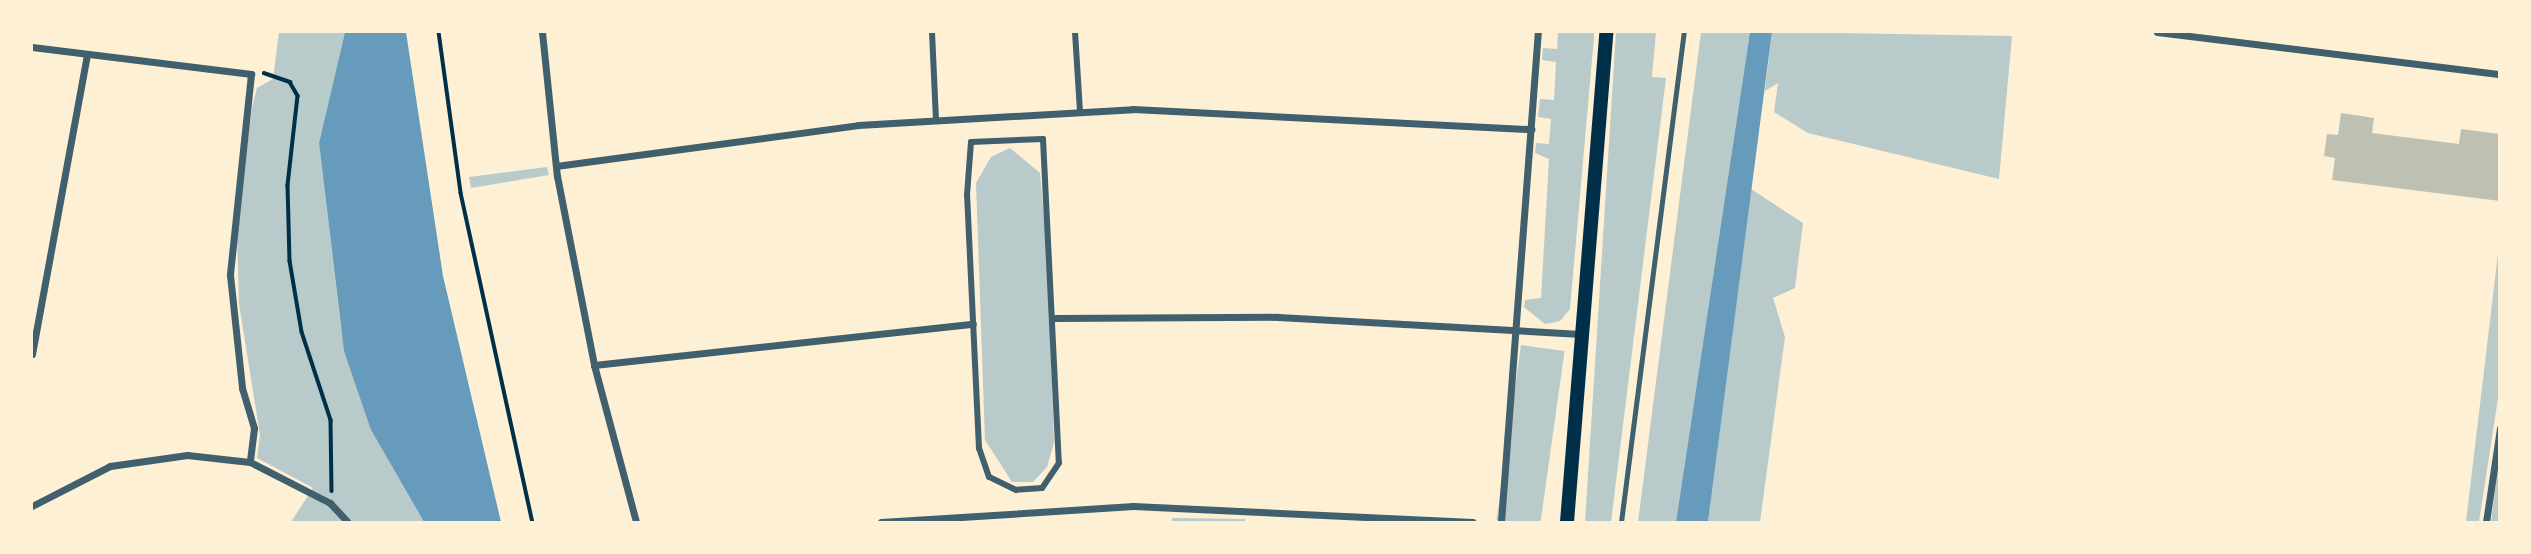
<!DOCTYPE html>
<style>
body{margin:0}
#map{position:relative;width:2531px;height:554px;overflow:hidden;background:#fdf0d5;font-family:Mulish,sans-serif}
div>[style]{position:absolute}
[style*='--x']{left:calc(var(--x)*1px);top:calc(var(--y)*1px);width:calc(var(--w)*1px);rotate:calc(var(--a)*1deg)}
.green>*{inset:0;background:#b9caca;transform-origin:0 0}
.water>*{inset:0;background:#669bbc}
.building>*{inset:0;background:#bec0b2}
.path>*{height:3.5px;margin:-1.75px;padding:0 1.75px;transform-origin:1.75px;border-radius:1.75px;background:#003049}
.service>*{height:5px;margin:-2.5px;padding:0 2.5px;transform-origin:2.5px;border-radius:2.5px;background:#3f606c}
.pedestrian>*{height:6px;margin:-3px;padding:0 3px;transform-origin:3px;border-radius:3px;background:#3f606c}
.minor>*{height:7px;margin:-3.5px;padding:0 3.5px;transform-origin:3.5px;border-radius:3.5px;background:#3f606c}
.secondary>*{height:14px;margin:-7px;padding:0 7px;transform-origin:7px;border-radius:7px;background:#003049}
span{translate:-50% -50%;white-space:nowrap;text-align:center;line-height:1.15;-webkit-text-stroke:7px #fdf0d5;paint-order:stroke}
.frame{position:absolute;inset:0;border:33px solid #fdf0d5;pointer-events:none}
</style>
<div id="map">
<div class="green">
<div style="clip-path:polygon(279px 32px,345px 32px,319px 143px,341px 328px,371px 430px,424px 522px,291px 522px,313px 488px,257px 458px,260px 435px,239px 304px,237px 232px,252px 108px,257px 88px,273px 79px)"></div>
<div style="clip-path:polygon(1558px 32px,1594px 32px,1594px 37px,1570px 309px,1560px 321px,1545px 324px,1524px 307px,1525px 300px,1541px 298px,1549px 159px,1535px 153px,1536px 143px,1549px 144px,1551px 119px,1538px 117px,1540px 99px,1554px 100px,1556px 62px,1542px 60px,1543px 48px,1557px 49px)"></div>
<div style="clip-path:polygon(1616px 32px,1656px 32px,1652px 77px,1666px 78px,1611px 522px,1585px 522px)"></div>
<div style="clip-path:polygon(1701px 32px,1750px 32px,1676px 522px,1638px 522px)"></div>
<div style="clip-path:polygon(1772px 32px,2012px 36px,1999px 179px,1808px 133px,1774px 112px,1778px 83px,1765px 91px)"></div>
<div style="clip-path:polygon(1010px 148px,1040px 173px,1048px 261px,1054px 443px,1047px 467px,1033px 482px,1012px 482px,985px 440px,976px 183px,991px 157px)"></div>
<div style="clip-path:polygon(547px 167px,549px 175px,471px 188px,469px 177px)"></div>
<div style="clip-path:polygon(1751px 189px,1803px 223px,1795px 288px,1773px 298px,1785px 337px,1760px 522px,1708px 522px)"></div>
<div style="clip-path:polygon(2499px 245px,2499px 392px,2479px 522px,2466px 522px)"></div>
<div style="left:1521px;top:345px;width:44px;height:177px;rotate:8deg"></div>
<div style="clip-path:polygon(2499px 459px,2499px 522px,2491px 522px,2495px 490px)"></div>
<div style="clip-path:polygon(1172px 518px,1245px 519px,1245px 522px,1172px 522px)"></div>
</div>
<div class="water">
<div style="clip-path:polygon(345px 32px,406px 32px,443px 276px,501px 522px,424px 522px,371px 430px,344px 351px,319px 143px)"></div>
<div style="clip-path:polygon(1750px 32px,1772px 32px,1708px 522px,1676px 522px)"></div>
</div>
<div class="building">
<div style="clip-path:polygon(2341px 113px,2374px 118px,2372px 133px,2459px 144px,2461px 129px,2500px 134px,2500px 201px,2332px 180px,2335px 158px,2324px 156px,2327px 134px,2338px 135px)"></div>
</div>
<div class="path">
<div style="--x:439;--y:32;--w:162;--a:82.2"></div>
<div style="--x:461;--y:193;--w:337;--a:77.7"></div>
<div style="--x:264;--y:73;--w:28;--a:19"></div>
<div style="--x:290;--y:82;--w:16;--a:60"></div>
<div style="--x:298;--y:96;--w:90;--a:96.4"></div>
<div style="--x:288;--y:185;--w:76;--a:88.5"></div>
<div style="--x:290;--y:261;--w:72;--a:80.4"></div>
<div style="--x:302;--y:332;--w:93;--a:71.8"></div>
<div style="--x:331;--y:420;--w:71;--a:89.2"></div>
</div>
<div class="service">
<div style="--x:1621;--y:522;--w:494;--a:-82.7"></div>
</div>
<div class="pedestrian">
<div style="--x:932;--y:32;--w:88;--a:87.4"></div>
<div style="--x:1075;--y:32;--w:80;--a:86.4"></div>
<div style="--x:1043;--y:139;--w:324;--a:87.2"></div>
<div style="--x:1059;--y:463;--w:30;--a:124"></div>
<div style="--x:1042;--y:488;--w:26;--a:176"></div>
<div style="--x:1016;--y:490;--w:30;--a:-154"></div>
<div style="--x:989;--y:477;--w:31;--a:-109"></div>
<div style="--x:979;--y:448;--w:253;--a:-92.7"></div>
<div style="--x:967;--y:195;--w:53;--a:-85.7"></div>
<div style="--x:971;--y:142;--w:72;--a:-2.4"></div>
</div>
<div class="minor">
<div style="--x:542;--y:32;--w:145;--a:84.1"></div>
<div style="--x:557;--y:176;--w:193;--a:78.9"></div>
<div style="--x:594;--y:365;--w:163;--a:75"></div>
<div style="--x:2157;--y:32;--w:346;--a:7"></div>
<div style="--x:32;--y:47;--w:221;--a:7"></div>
<div style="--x:251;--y:74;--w:202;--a:96"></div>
<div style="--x:230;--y:275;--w:114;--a:83.9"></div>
<div style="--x:242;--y:388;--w:42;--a:73.3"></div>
<div style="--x:254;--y:428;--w:34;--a:97"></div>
<div style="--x:556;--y:166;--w:305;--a:-7.7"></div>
<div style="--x:858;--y:125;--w:275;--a:-3.3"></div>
<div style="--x:1133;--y:109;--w:399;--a:2.9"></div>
<div style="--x:1055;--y:318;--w:223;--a:-0.3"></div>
<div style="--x:1278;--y:317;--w:303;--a:3.2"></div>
<div style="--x:32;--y:354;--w:305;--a:-79.6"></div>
<div style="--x:594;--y:365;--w:381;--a:-6.2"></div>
<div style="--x:32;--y:506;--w:88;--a:-27.1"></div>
<div style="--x:110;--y:466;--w:78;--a:-8.1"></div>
<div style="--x:187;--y:455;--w:63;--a:6.3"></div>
<div style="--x:250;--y:462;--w:90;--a:27.1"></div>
<div style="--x:330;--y:503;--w:26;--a:47"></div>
<div style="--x:881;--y:522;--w:253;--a:-3.6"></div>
<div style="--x:1133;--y:506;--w:340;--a:2.7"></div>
<div style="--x:1501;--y:522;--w:491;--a:-85.7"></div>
<div style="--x:2486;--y:522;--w:95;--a:-81.5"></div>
</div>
<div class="secondary">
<div style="--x:1567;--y:522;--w:492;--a:-85.4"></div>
</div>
<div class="frame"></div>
</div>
